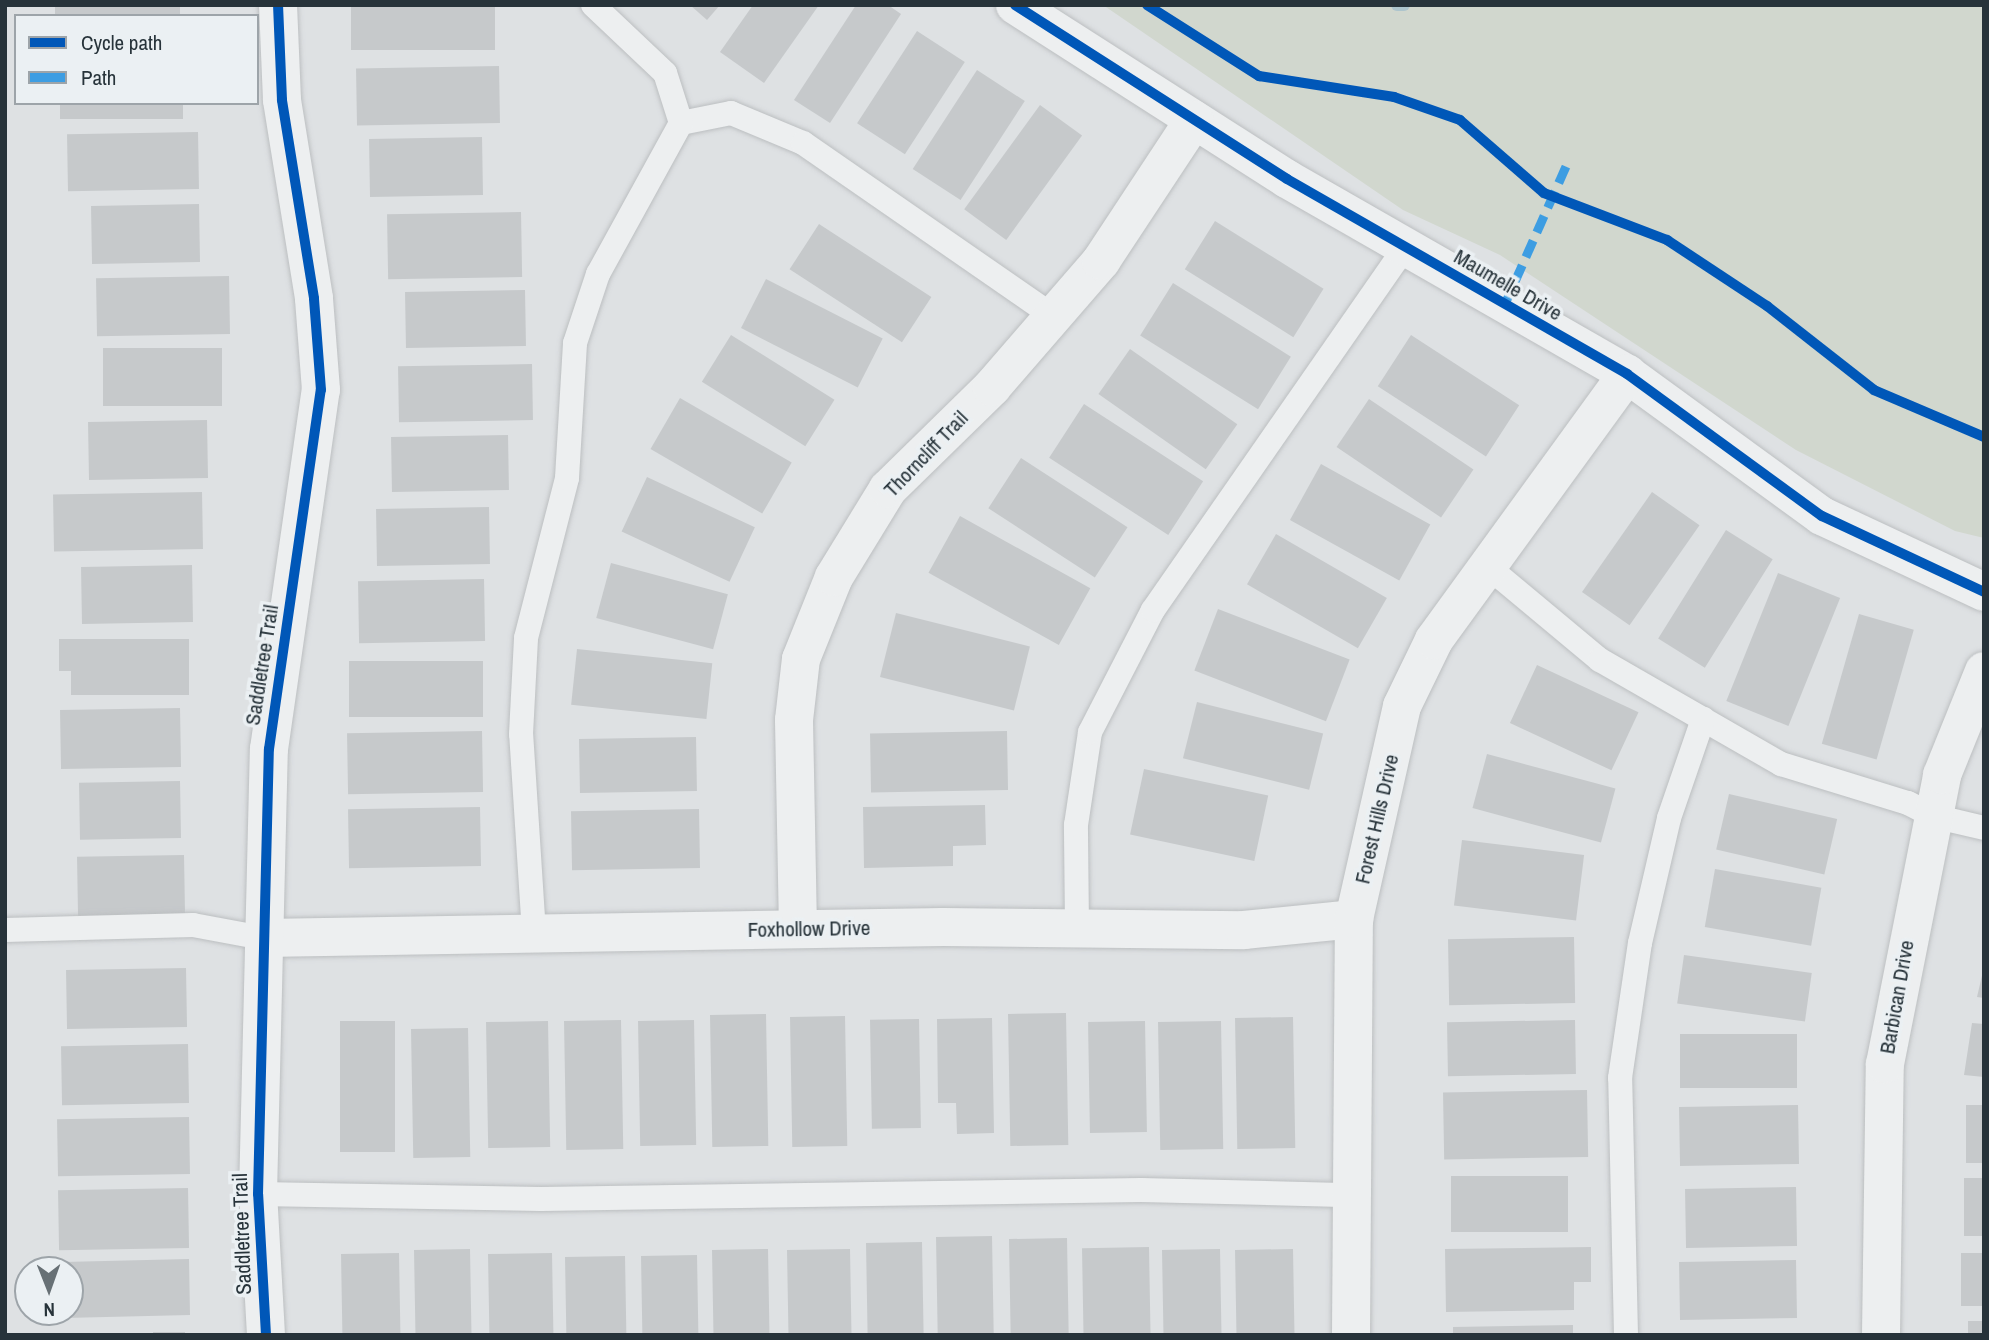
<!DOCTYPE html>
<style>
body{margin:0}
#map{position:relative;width:1989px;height:1340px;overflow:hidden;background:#dee1e3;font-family:"Archivo Narrow",sans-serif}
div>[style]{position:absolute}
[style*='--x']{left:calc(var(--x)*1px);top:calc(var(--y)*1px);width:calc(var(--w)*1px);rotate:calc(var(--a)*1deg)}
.green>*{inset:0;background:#d1d7ce}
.stream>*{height:12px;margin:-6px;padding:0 6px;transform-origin:6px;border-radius:6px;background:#adc5cd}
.building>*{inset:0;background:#c6c9cb;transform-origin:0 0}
.roads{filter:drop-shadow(0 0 2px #bcbfc1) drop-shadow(0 0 2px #bcbfc1)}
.service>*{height:24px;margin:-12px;padding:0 12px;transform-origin:12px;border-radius:12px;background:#edeff0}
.minor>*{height:38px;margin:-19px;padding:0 19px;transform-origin:19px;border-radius:19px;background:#edeff0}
.quiet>*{height:9px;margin-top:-4.5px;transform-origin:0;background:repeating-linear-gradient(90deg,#3d9de2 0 18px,transparent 0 27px)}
.cycleway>*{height:10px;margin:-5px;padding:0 5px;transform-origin:5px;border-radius:5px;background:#0057b8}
span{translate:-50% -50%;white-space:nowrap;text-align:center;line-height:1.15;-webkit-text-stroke:7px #ebf0f3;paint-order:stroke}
.street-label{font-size:21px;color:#27333a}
.frame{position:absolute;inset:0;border:7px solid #27333a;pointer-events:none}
.legend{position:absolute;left:14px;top:14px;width:245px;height:91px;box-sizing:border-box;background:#ebf0f3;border:2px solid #9da4a9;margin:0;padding:9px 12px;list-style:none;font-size:21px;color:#27333a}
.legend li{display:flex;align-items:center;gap:14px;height:35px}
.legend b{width:35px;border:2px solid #9da4a9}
.north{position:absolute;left:14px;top:1256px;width:70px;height:70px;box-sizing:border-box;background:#ebf0f3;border:2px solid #9da4a9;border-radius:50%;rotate:179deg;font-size:19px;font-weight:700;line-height:28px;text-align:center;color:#27333a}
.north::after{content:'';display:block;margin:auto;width:24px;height:32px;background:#677075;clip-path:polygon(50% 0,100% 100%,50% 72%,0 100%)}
</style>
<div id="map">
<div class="green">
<div style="clip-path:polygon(1103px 5px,1984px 5px,1984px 538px,1955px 531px,1796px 450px,1500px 255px,1403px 210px)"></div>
</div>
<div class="stream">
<div style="--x:1397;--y:5;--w:7;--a:0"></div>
</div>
<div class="building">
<div style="left:55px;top:5px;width:125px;height:11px"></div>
<div style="left:351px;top:5px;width:144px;height:45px"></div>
<div style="clip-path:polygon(690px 5px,720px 5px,707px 20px)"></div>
<div style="clip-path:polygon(753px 5px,819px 5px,764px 83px,720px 52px)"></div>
<div style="clip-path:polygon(856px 5px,888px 5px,901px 14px,830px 123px,794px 100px)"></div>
<div style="left:917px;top:31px;width:57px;height:110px;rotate:33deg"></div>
<div style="left:499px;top:66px;width:57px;height:143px;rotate:89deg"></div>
<div style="left:977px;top:70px;width:57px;height:118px;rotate:33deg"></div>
<div style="left:60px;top:103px;width:123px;height:16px"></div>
<div style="left:1040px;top:105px;width:52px;height:129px;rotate:36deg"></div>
<div style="left:198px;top:132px;width:57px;height:131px;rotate:89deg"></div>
<div style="left:482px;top:137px;width:58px;height:113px;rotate:89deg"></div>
<div style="left:199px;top:204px;width:58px;height:108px;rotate:89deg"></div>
<div style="left:521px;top:212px;width:65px;height:134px;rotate:89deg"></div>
<div style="left:1215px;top:221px;width:128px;height:57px;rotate:32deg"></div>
<div style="left:819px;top:224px;width:134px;height:54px;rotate:33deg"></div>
<div style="left:229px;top:276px;width:58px;height:133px;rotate:89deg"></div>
<div style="left:766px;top:279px;width:131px;height:55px;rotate:27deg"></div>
<div style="left:1173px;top:283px;width:139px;height:62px;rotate:32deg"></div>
<div style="left:525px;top:290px;width:56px;height:120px;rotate:89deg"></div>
<div style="left:731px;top:335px;width:122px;height:55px;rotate:32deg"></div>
<div style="left:1411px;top:335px;width:129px;height:61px;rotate:33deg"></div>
<div style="left:222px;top:348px;width:58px;height:119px;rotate:90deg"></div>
<div style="left:1130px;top:349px;width:131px;height:55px;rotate:35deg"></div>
<div style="left:532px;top:364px;width:56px;height:134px;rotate:89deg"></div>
<div style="left:680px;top:398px;width:129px;height:59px;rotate:30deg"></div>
<div style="left:1369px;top:399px;width:126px;height:58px;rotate:34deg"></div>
<div style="left:1084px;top:404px;width:142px;height:64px;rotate:33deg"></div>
<div style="left:207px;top:420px;width:58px;height:119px;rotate:89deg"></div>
<div style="left:508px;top:435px;width:55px;height:117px;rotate:89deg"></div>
<div style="left:1021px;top:458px;width:127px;height:60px;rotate:33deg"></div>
<div style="left:1321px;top:464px;width:125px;height:64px;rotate:29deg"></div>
<div style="left:647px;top:477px;width:119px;height:60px;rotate:25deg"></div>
<div style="left:202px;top:492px;width:57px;height:149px;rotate:89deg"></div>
<div style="left:1652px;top:492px;width:58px;height:122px;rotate:35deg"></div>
<div style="left:489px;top:507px;width:57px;height:113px;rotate:89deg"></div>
<div style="left:960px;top:516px;width:149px;height:65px;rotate:29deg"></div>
<div style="left:1726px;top:530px;width:55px;height:128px;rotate:32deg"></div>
<div style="left:1276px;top:534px;width:128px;height:58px;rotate:30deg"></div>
<div style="left:611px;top:563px;width:121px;height:57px;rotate:15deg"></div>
<div style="left:192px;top:565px;width:57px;height:111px;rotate:89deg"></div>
<div style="left:1778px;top:573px;width:67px;height:138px;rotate:22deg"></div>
<div style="left:484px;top:579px;width:62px;height:126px;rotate:89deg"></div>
<div style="left:1218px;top:609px;width:141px;height:66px;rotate:21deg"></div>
<div style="left:896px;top:613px;width:138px;height:66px;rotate:14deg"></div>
<div style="left:1859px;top:614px;width:57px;height:135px;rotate:16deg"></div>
<div style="clip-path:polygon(59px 639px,189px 639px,189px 695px,71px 695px,71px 671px,59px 671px)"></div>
<div style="left:577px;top:649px;width:136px;height:56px;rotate:6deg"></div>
<div style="left:483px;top:661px;width:56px;height:134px;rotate:90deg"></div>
<div style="left:1537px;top:665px;width:112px;height:64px;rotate:25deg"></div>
<div style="left:1197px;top:702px;width:130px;height:58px;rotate:14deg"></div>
<div style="left:180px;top:708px;width:59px;height:120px;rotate:89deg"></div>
<div style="left:482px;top:731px;width:61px;height:135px;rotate:89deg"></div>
<div style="left:1007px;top:731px;width:59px;height:137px;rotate:89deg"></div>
<div style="left:696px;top:737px;width:54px;height:117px;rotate:89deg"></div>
<div style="left:1487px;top:754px;width:133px;height:56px;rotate:15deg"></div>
<div style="left:1144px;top:769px;width:127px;height:67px;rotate:12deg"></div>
<div style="left:180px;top:781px;width:57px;height:101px;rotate:89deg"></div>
<div style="left:1729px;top:794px;width:111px;height:57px;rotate:13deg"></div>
<div style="clip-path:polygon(985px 805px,986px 845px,953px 846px,953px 866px,864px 868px,863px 807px)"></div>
<div style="left:480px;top:807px;width:59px;height:132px;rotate:89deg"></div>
<div style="left:699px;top:809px;width:59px;height:128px;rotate:89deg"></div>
<div style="left:1462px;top:840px;width:123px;height:66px;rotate:7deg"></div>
<div style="left:184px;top:855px;width:59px;height:107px;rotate:89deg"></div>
<div style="left:1715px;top:869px;width:108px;height:59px;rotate:10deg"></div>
<div style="left:1574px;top:937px;width:66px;height:126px;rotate:89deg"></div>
<div style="left:1684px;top:955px;width:129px;height:49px;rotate:8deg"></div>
<div style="clip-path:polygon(1984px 967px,1984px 998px,1977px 997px)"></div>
<div style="left:186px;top:968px;width:59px;height:120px;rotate:89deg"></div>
<div style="left:1066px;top:1013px;width:132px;height:58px;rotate:89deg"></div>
<div style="left:766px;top:1014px;width:132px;height:56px;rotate:89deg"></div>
<div style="left:845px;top:1016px;width:130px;height:55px;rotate:89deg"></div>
<div style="left:1293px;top:1017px;width:131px;height:58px;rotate:89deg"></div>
<div style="clip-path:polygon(992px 1018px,994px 1133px,957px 1134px,956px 1103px,938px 1103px,937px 1019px)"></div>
<div style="left:919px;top:1019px;width:109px;height:49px;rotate:89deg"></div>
<div style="left:621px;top:1020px;width:129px;height:57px;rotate:89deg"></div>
<div style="left:694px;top:1020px;width:125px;height:56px;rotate:89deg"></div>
<div style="left:1575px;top:1020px;width:54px;height:128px;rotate:89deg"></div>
<div style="left:340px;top:1021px;width:55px;height:131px"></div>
<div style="left:548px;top:1021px;width:126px;height:62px;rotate:89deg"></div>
<div style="left:1145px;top:1021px;width:111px;height:57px;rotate:89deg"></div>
<div style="left:1221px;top:1021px;width:128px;height:63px;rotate:89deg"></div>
<div style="clip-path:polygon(1972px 1023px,1984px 1024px,1984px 1077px,1964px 1075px)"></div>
<div style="left:468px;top:1028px;width:129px;height:57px;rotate:89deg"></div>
<div style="left:1680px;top:1034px;width:117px;height:54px"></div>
<div style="left:188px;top:1044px;width:59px;height:127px;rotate:89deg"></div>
<div style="left:1587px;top:1090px;width:67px;height:144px;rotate:89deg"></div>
<div style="left:1798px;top:1105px;width:59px;height:119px;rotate:89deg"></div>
<div style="left:1984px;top:1105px;width:58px;height:18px;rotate:90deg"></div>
<div style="left:189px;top:1117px;width:57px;height:132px;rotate:89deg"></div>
<div style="left:1451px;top:1176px;width:117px;height:56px"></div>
<div style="left:1964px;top:1178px;width:20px;height:58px"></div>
<div style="left:1796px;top:1187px;width:59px;height:111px;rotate:89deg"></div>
<div style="left:188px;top:1188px;width:60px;height:130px;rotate:89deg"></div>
<div style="left:992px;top:1236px;width:99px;height:56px;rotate:89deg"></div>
<div style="left:1067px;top:1238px;width:97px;height:58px;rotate:89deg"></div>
<div style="left:922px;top:1242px;width:93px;height:56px;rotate:89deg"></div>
<div style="left:1149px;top:1247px;width:88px;height:67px;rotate:89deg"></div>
<div style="clip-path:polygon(1591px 1247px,1591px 1282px,1574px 1282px,1574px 1310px,1446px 1312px,1445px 1249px)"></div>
<div style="left:470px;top:1249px;width:86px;height:56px;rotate:89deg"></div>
<div style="left:768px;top:1249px;width:86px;height:56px;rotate:89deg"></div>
<div style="left:850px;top:1249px;width:86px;height:63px;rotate:89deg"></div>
<div style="left:1220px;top:1249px;width:86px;height:58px;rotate:89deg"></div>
<div style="left:1293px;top:1249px;width:86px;height:58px;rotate:89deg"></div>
<div style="left:399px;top:1253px;width:82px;height:58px;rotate:89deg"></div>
<div style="left:552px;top:1253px;width:82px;height:64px;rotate:89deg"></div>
<div style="left:1984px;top:1253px;width:53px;height:23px;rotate:90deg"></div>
<div style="left:697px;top:1255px;width:80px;height:56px;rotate:89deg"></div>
<div style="left:625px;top:1256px;width:79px;height:60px;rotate:89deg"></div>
<div style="clip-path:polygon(189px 1259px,190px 1315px,64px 1318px,64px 1312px,70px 1312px,70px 1270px,64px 1270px,63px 1262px)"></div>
<div style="left:1796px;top:1260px;width:58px;height:117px;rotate:89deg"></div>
<div style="left:1968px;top:1321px;width:16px;height:14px"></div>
<div style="clip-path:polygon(1573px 1325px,1573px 1335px,1453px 1335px,1453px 1327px)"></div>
<div style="left:153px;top:1332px;width:32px;height:3px"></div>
</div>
<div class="roads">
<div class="service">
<div style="--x:681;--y:123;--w:51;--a:-11.3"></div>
<div style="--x:731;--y:113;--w:78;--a:22.6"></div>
<div style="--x:803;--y:143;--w:305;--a:34.7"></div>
<div style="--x:1487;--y:566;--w:147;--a:39.8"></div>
<div style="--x:1600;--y:660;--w:209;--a:29.9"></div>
<div style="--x:1781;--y:764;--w:133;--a:17.1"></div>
<div style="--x:1908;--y:803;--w:28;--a:27"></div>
<div style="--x:1933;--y:816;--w:52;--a:13.2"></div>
<div style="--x:1077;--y:928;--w:103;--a:-90.6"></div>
<div style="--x:1076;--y:825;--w:94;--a:-81.4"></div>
<div style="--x:1090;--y:732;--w:137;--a:-62.7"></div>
<div style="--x:1153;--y:610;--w:441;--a:-55.2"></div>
<div style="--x:5;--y:930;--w:188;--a:-1.5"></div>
<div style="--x:193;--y:925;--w:71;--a:10.5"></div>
<div style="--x:534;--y:933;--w:199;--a:-93.7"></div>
<div style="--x:521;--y:734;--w:96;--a:-87"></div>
<div style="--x:526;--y:638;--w:165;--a:-75.6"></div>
<div style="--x:567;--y:478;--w:135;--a:-86.6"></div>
<div style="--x:575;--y:343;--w:73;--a:-71.6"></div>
<div style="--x:598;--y:274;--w:172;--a:-61.2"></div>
<div style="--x:681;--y:123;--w:52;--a:-107.7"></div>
<div style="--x:665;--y:73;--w:99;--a:-136.6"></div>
<div style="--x:258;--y:1194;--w:283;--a:1"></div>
<div style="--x:541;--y:1199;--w:600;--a:-0.86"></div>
<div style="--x:1141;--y:1190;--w:211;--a:1.4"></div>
<div style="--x:1626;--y:1335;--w:257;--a:-91.3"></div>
<div style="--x:1620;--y:1078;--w:136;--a:-81.6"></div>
<div style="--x:1640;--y:943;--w:128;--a:-76.9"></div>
<div style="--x:1669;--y:818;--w:105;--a:-71"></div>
</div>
<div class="minor">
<div style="--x:1015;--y:5;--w:323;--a:32.6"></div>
<div style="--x:1287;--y:179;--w:392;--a:29.8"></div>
<div style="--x:1627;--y:374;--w:241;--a:36.1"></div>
<div style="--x:1822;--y:516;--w:179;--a:25.1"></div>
<div style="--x:798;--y:929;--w:209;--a:-91.1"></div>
<div style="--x:794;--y:720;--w:61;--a:-83.5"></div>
<div style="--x:801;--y:659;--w:88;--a:-68.1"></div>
<div style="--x:834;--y:577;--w:103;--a:-58.5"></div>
<div style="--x:888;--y:489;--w:146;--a:-44.4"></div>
<div style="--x:992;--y:387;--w:167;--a:-49.1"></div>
<div style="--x:1101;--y:261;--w:169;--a:-56.6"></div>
<div style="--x:263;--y:938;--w:680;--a:-0.93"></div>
<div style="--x:943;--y:927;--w:301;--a:0.6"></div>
<div style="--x:1244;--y:930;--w:111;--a:-5.7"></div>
<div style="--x:266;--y:1335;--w:141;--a:-93.2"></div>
<div style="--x:258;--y:1194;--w:445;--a:-88.6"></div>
<div style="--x:269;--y:749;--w:363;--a:-81.8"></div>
<div style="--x:321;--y:390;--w:92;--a:-94.4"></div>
<div style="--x:314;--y:298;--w:201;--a:-99.2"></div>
<div style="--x:282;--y:100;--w:95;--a:-92.4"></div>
<div style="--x:1351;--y:1335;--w:416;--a:-89.6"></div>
<div style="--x:1354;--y:919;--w:218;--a:-77.3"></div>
<div style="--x:1402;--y:706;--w:73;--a:-64.1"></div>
<div style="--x:1434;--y:640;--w:329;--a:-54"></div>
<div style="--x:1881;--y:1335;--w:271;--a:-89.2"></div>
<div style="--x:1885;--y:1064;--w:295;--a:-78.8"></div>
<div style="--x:1942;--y:775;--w:112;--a:-68"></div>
</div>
</div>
<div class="quiet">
<div style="--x:1504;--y:306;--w:155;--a:-66.1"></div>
</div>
<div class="cycleway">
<div style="--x:1015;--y:5;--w:323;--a:32.6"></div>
<div style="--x:1287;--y:179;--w:392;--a:29.8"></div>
<div style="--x:1627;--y:374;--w:241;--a:36.1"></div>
<div style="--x:1822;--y:516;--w:179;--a:25.1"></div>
<div style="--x:1147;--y:5;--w:133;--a:32.4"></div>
<div style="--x:1259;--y:76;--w:137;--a:8.8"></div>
<div style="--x:1394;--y:97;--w:70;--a:19.2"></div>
<div style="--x:1460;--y:120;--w:111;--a:41"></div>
<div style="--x:1544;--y:193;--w:132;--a:20.9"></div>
<div style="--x:1667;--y:240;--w:120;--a:33.4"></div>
<div style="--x:1767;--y:306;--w:136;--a:38.1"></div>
<div style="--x:1874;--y:390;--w:120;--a:23.1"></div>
<div style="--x:266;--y:1335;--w:141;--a:-93.2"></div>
<div style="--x:258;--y:1194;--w:445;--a:-88.6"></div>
<div style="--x:269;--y:749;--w:363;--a:-81.8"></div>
<div style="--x:321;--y:390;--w:92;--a:-94.4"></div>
<div style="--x:314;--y:298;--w:201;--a:-99.2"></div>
<div style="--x:282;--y:100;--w:95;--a:-92.4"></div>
</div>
<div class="street-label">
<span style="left:1508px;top:285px;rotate:30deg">Maumelle Drive</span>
<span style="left:926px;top:454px;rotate:-46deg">Thorncliff Trail</span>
<span style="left:262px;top:665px;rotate:-81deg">Saddletree Trail</span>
<span style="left:1377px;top:819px;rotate:-77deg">Forest Hills Drive</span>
<span style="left:809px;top:929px;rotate:-1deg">Foxhollow Drive</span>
<span style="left:1897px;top:997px;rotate:-80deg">Barbican Drive</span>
<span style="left:242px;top:1234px;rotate:-92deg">Saddletree Trail</span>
</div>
<div class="frame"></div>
<ul class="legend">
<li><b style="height:9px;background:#0057b8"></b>Cycle path</li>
<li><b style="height:9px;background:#3d9de2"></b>Path</li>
</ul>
<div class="north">N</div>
</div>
